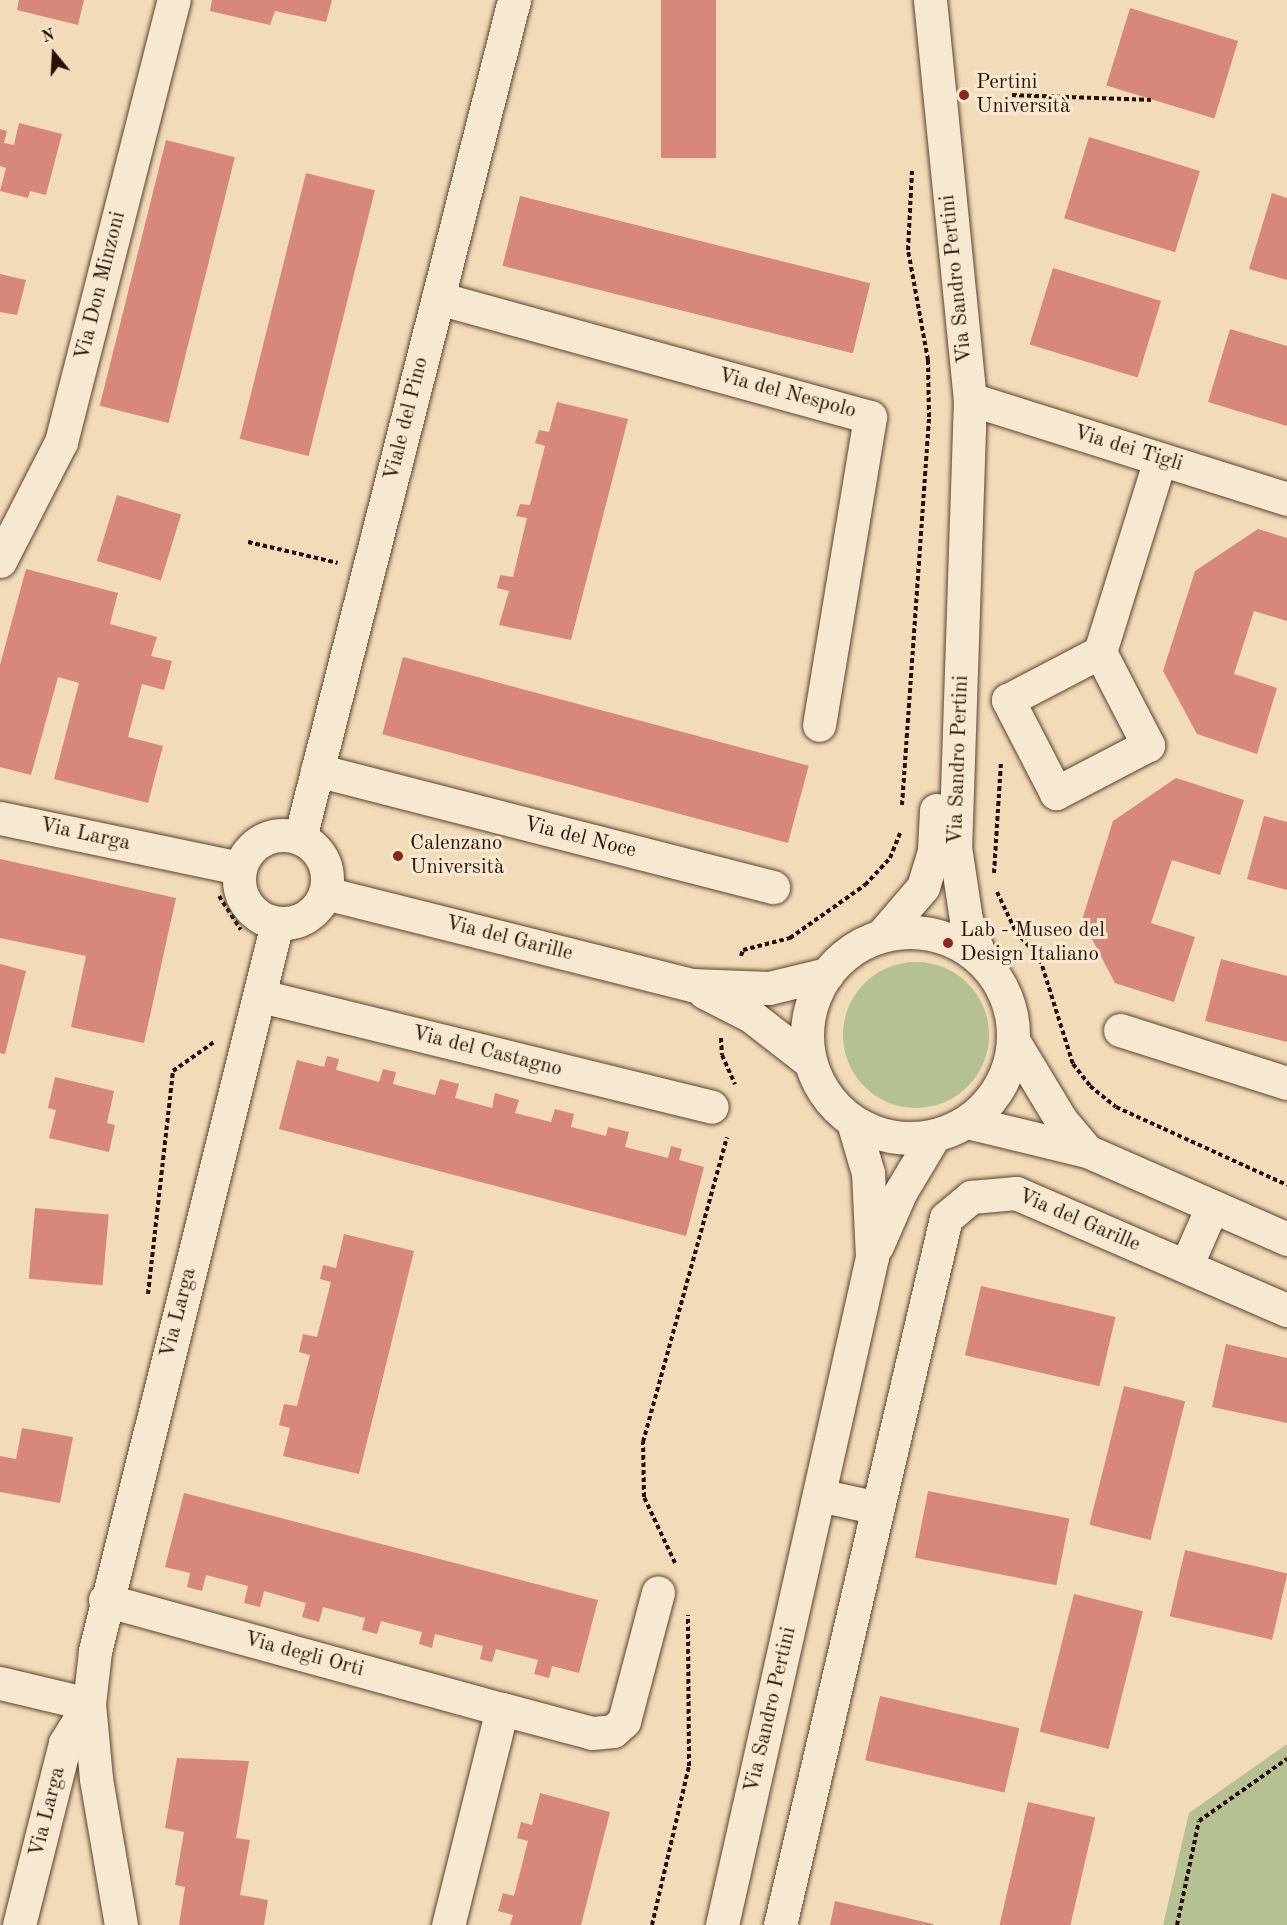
<!DOCTYPE html>
<meta charset="utf-8">
<style>
body{margin:0}
#map{position:relative;width:1287px;height:1925px;overflow:hidden;background:#f2dbb8;font-family:"Old Standard TT",serif}
div>[style]{position:absolute}
[style*='--x']{left:calc(var(--x)*1px);top:calc(var(--y)*1px);width:calc(var(--w)*1px);rotate:calc(var(--a)*1deg)}
.green>*{inset:0;background:#b5c193}
.round{border-radius:50%}
.building>*{inset:0;background:#d7887b;transform-origin:0 0}
.path>*{height:4px;margin-top:-2px;transform-origin:0;background:repeating-linear-gradient(90deg,#2a1001 0 4.5px,transparent 0 7.5px)}
.roads{filter:drop-shadow(0 0 2px #5c432f) drop-shadow(0 0 2px #5c432f)}
.minor>*{height:33px;margin:-16.5px;padding:0 16.5px;transform-origin:16.5px;border-radius:16.5px;background:#f7e8d1}
.minor>.ring{margin:-16.5px;padding:0;box-sizing:content-box;background:none;border:33px solid #f7e8d1;border-radius:50%}
.dots>*{width:16px;height:16px;translate:-50% -50%;box-sizing:border-box;border:3px solid #f7e8d1;border-radius:50%}
span{translate:-50% -50%;white-space:nowrap;text-align:center;line-height:1.15;-webkit-text-stroke:6px #f7e8d1;paint-order:stroke}
.poi-label{font-size:21px;color:#2a1001}
.left{translate:0 -50%;text-align:left}
.street-label{font-size:21px;color:#2a1001}
.north{position:absolute;left:24px;top:24px;width:60px;height:60px;-webkit-text-stroke:4px #f7e8d1;paint-order:stroke;rotate:342deg;font-size:16px;font-weight:700;line-height:24px;text-align:center;color:#2a1001}
.north::after{content:'';display:block;margin:auto;width:21px;height:27px;background:#2a1001;clip-path:polygon(50% 0,100% 100%,50% 72%,0 100%)}
</style>
<div id="map">
<div class="green">
<div class="round" style="left:843px;top:962px;width:146px;height:146px"></div>
<div style="clip-path:polygon(1287px 1744px,1287px 1925px,1163px 1925px,1189px 1813px)"></div>
</div>
<div class="building">
<div style="clip-path:polygon(19px 0,84px 0,78px 25px,17px 10px)"></div>
<div style="clip-path:polygon(212px 0,332px 0,326px 22px,275px 11px,270px 25px,210px 11px)"></div>
<div style="left:661px;top:0;width:55px;height:158px"></div>
<div style="left:1130px;top:8px;width:113px;height:81px;rotate:17deg"></div>
<div style="clip-path:polygon(19px 123px,62px 134px,46px 195px,30px 191px,28px 198px,0 191px,6px 168px,0 166px,0 129px,7px 131px,4px 143px,14px 145px)"></div>
<div style="left:1089px;top:137px;width:116px;height:85px;rotate:17deg"></div>
<div style="left:166px;top:140px;width:71px;height:274px;rotate:14deg"></div>
<div style="left:306px;top:173px;width:71px;height:274px;rotate:14deg"></div>
<div style="clip-path:polygon(1272px 193px,1287px 198px,1287px 280px,1249px 269px)"></div>
<div style="left:520px;top:196px;width:361px;height:72px;rotate:14deg"></div>
<div style="left:1053px;top:268px;width:113px;height:80px;rotate:17deg"></div>
<div style="clip-path:polygon(0 274px,26px 280px,17px 315px,0 312px)"></div>
<div style="clip-path:polygon(1230px 329px,1287px 346px,1287px 426px,1208px 402px)"></div>
<div style="clip-path:polygon(557px 402px,628px 419px,571px 640px,499px 625px,509px 591px,497px 588px,500px 575px,513px 577px,527px 518px,516px 516px,520px 504px,530px 505px,545px 446px,535px 443px,539px 430px,549px 432px)"></div>
<div style="left:117px;top:495px;width:67px;height:69px;rotate:17deg"></div>
<div style="clip-path:polygon(1258px 529px,1287px 538px,1287px 621px,1254px 611px,1234px 674px,1277px 688px,1257px 754px,1197px 734px,1163px 671px,1195px 571px)"></div>
<div style="clip-path:polygon(26px 569px,118px 593px,110px 624px,157px 637px,151px 656px,172px 661px,164px 690px,142px 684px,128px 737px,163px 746px,148px 803px,54px 779px,79px 683px,58px 677px,31px 775px,0 767px,0 665px)"></div>
<div style="left:403px;top:657px;width:420px;height:80px;rotate:15deg"></div>
<div style="clip-path:polygon(1176px 778px,1244px 800px,1220px 875px,1172px 860px,1151px 923px,1195px 937px,1174px 1002px,1115px 983px,1082px 920px,1113px 821px)"></div>
<div style="clip-path:polygon(1264px 816px,1287px 822px,1287px 890px,1247px 879px)"></div>
<div style="clip-path:polygon(0 859px,176px 898px,144px 1043px,71px 1027px,86px 956px,0 938px)"></div>
<div style="clip-path:polygon(1221px 959px,1287px 976px,1287px 1042px,1205px 1021px)"></div>
<div style="clip-path:polygon(0 964px,26px 971px,5px 1054px,0 1053px)"></div>
<div style="clip-path:polygon(327px 1056px,339px 1059px,336px 1070px,379px 1082px,383px 1069px,396px 1072px,393px 1084px,435px 1095px,440px 1079px,459px 1084px,455px 1098px,492px 1108px,495px 1093px,519px 1100px,515px 1113px,551px 1122px,555px 1109px,574px 1114px,571px 1127px,606px 1136px,608px 1127px,629px 1132px,625px 1147px,668px 1158px,671px 1146px,682px 1149px,679px 1160px,704px 1167px,686px 1236px,279px 1129px,297px 1060px,324px 1067px)"></div>
<div style="clip-path:polygon(55px 1077px,114px 1091px,107px 1123px,115px 1125px,109px 1152px,49px 1138px,56px 1110px,48px 1108px)"></div>
<div style="left:35px;top:1208px;width:74px;height:71px;rotate:5deg"></div>
<div style="clip-path:polygon(344px 1234px,414px 1251px,359px 1474px,283px 1456px,290px 1428px,279px 1425px,284px 1404px,297px 1406px,310px 1355px,299px 1352px,303px 1334px,317px 1337px,331px 1282px,320px 1279px,323px 1265px,336px 1268px)"></div>
<div style="left:981px;top:1286px;width:138px;height:71px;rotate:13deg"></div>
<div style="clip-path:polygon(1226px 1344px,1287px 1358px,1287px 1423px,1212px 1407px)"></div>
<div style="left:1124px;top:1386px;width:63px;height:143px;rotate:14deg"></div>
<div style="clip-path:polygon(22px 1428px,73px 1437px,60px 1503px,0 1492px,0 1456px,16px 1459px)"></div>
<div style="left:928px;top:1491px;width:144px;height:68px;rotate:11deg"></div>
<div style="clip-path:polygon(184px 1493px,598px 1600px,579px 1673px,552px 1666px,549px 1678px,534px 1674px,538px 1660px,496px 1649px,492px 1662px,480px 1659px,483px 1646px,435px 1634px,432px 1648px,419px 1644px,422px 1632px,381px 1621px,377px 1634px,362px 1630px,365px 1618px,323px 1607px,319px 1622px,302px 1617px,306px 1603px,264px 1591px,260px 1607px,244px 1603px,248px 1586px,206px 1575px,202px 1591px,187px 1587px,190px 1573px,165px 1567px)"></div>
<div style="left:1185px;top:1550px;width:105px;height:68px;rotate:13deg"></div>
<div style="left:1074px;top:1594px;width:71px;height:142px;rotate:14deg"></div>
<div style="left:880px;top:1696px;width:143px;height:66px;rotate:13deg"></div>
<div style="clip-path:polygon(177px 1758px,249px 1761px,236px 1838px,250px 1840px,240px 1895px,268px 1900px,264px 1925px,179px 1925px,185px 1887px,175px 1885px,184px 1832px,165px 1828px)"></div>
<div style="clip-path:polygon(540px 1793px,610px 1812px,581px 1925px,510px 1925px,513px 1915px,498px 1911px,503px 1893px,514px 1896px,528px 1841px,517px 1838px,521px 1822px,532px 1825px)"></div>
<div style="left:1028px;top:1802px;width:69px;height:126px;rotate:13deg"></div>
<div style="clip-path:polygon(835px 1901px,933px 1924px,933px 1925px,830px 1925px)"></div>
</div>
<div class="path">
<div style="--x:1012;--y:95;--w:142;--a:2"></div>
<div style="--x:248;--y:542;--w:92;--a:13.1"></div>
<div style="--x:902;--y:805;--w:389;--a:-86"></div>
<div style="--x:929;--y:417;--w:57;--a:-91"></div>
<div style="--x:928;--y:360;--w:112;--a:-100.3"></div>
<div style="--x:908;--y:250;--w:80;--a:-87.1"></div>
<div style="--x:994;--y:873;--w:112;--a:-86.4"></div>
<div style="--x:997;--y:892;--w:44;--a:64.6"></div>
<div style="--x:1016;--y:932;--w:36;--a:48"></div>
<div style="--x:1040;--y:959;--w:110;--a:72.6"></div>
<div style="--x:1073;--y:1064;--w:28;--a:52"></div>
<div style="--x:1090;--y:1086;--w:33;--a:39"></div>
<div style="--x:1116;--y:1107;--w:188;--a:24.5"></div>
<div style="--x:219;--y:896;--w:40;--a:57.1"></div>
<div style="--x:741;--y:956;--w:6;--a:-72"></div>
<div style="--x:743;--y:950;--w:49;--a:-14.3"></div>
<div style="--x:790;--y:938;--w:92;--a:-35.2"></div>
<div style="--x:865;--y:885;--w:37;--a:-47"></div>
<div style="--x:890;--y:858;--w:27;--a:-68"></div>
<div style="--x:721;--y:1038;--w:17;--a:87"></div>
<div style="--x:722;--y:1055;--w:32;--a:66"></div>
<div style="--x:148;--y:1294;--w:224;--a:-83.6"></div>
<div style="--x:173;--y:1071;--w:50;--a:-35.3"></div>
<div style="--x:675;--y:1563;--w:73;--a:-115.2"></div>
<div style="--x:644;--y:1497;--w:55;--a:-91"></div>
<div style="--x:643;--y:1442;--w:316;--a:-74.6"></div>
<div style="--x:652;--y:1925;--w:163;--a:-76.9"></div>
<div style="--x:689;--y:1766;--w:151;--a:-90.4"></div>
<div style="--x:1177;--y:1925;--w:106;--a:-78.1"></div>
<div style="--x:1199;--y:1821;--w:108;--a:-35.2"></div>
</div>
<div class="roads">
<div class="minor">
<div style="--x:930;--y:0;--w:401;--a:84.3"></div>
<div style="--x:970;--y:399;--w:448;--a:91.9"></div>
<div style="--x:955;--y:847;--w:74;--a:81.4"></div>
<div style="--x:966;--y:920;--w:42;--a:69"></div>
<div style="--x:438;--y:298;--w:448;--a:15.4"></div>
<div style="--x:870;--y:417;--w:312;--a:99.4"></div>
<div style="--x:970;--y:399;--w:332;--a:17.5"></div>
<div style="--x:0;--y:561;--w:134;--a:-62.9"></div>
<div style="--x:61;--y:442;--w:456;--a:-75.7"></div>
<div style="--x:1100;--y:652;--w:105;--a:62.7"></div>
<div style="--x:1148;--y:745;--w:104;--a:152.4"></div>
<div style="--x:1056;--y:793;--w:105;--a:-117.3"></div>
<div style="--x:1008;--y:700;--w:104;--a:-27.6"></div>
<div style="--x:1100;--y:652;--w:202;--a:-72.7"></div>
<div style="--x:317;--y:770;--w:471;--a:14.4"></div>
<div style="--x:0;--y:818;--w:245;--a:11.8"></div>
<div class="ring" style="left:239px;top:835px;width:55px;height:55px"></div>
<div style="--x:300;--y:838;--w:865;--a:-75.67"></div>
<div style="--x:325;--y:893;--w:378;--a:14.1"></div>
<div style="--x:692;--y:985;--w:77;--a:2.2"></div>
<div style="--x:769;--y:988;--w:60;--a:-13.6"></div>
<div class="ring" style="left:807px;top:932px;width:173px;height:173px"></div>
<div style="--x:882;--y:935;--w:63;--a:-49.5"></div>
<div style="--x:923;--y:887;--w:39;--a:-73"></div>
<div style="--x:934;--y:850;--w:40;--a:-87.1"></div>
<div style="--x:704;--y:992;--w:53;--a:27.1"></div>
<div style="--x:751;--y:1016;--w:75;--a:37.9"></div>
<div style="--x:261;--y:996;--w:464;--a:13.8"></div>
<div style="--x:1120;--y:1030;--w:175;--a:17.6"></div>
<div style="--x:1014;--y:1042;--w:91;--a:58.9"></div>
<div style="--x:1061;--y:1120;--w:40;--a:50"></div>
<div style="--x:967;--y:1122;--w:123;--a:13.6"></div>
<div style="--x:1087;--y:1151;--w:219;--a:23.7"></div>
<div style="--x:877;--y:1246;--w:60;--a:-66.4"></div>
<div style="--x:901;--y:1191;--w:64;--a:-59"></div>
<div style="--x:1186;--y:1266;--w:64;--a:-66.2"></div>
<div style="--x:819;--y:1495;--w:60;--a:12.4"></div>
<div style="--x:105;--y:1600;--w:412;--a:15.4"></div>
<div style="--x:502;--y:1709;--w:223;--a:104"></div>
<div style="--x:0;--y:1683;--w:91;--a:13.3"></div>
<div style="--x:89;--y:1704;--w:46;--a:121.6"></div>
<div style="--x:65;--y:1743;--w:188;--a:104.2"></div>
<div style="--x:502;--y:1709;--w:93;--a:14.9"></div>
<div style="--x:592;--y:1733;--w:21;--a:-5"></div>
<div style="--x:613;--y:1731;--w:15;--a:-42"></div>
<div style="--x:624;--y:1721;--w:133;--a:-75.2"></div>
<div style="--x:121;--y:1925;--w:149;--a:-99.7"></div>
<div style="--x:96;--y:1778;--w:74;--a:-95.4"></div>
<div style="--x:89;--y:1704;--w:53;--a:-83.5"></div>
<div style="--x:95;--y:1651;--w:750;--a:-75.96"></div>
<div style="--x:722;--y:1925;--w:685;--a:-77.34"></div>
<div style="--x:872;--y:1257;--w:84;--a:-92.7"></div>
<div style="--x:868;--y:1173;--w:53;--a:-106.4"></div>
<div style="--x:780;--y:1925;--w:726;--a:-76.79"></div>
<div style="--x:946;--y:1218;--w:33;--a:-40"></div>
<div style="--x:971;--y:1197;--w:45;--a:-5.1"></div>
<div style="--x:1016;--y:1193;--w:295;--a:23.4"></div>
</div>
</div>
<div class="dots">
<div style="left:964px;top:95px;background:#8f2418"></div>
<div style="left:398px;top:856px;background:#8f2418"></div>
<div style="left:948px;top:943px;background:#8f2418"></div>
</div>
<div class="poi-label">
<span class="left" style="left:976px;top:95px">Pertini<br>Università</span>
<span class="left" style="left:410px;top:856px">Calenzano<br>Università</span>
<span class="left" style="left:960px;top:943px">Lab - Museo del<br>Design Italiano</span>
</div>
<div class="street-label">
<span style="left:957px;top:279px;rotate:-96deg">Via Sandro Pertini</span>
<span style="left:101px;top:286px;rotate:-76deg">Via Don Minzoni</span>
<span style="left:787px;top:394px;rotate:15deg">Via del Nespolo</span>
<span style="left:407px;top:419px;rotate:-76deg">Viale del Pino</span>
<span style="left:1128px;top:449px;rotate:17deg">Via dei Tigli</span>
<span style="left:959px;top:760px;rotate:-88deg">Via Sandro Pertini</span>
<span style="left:85px;top:835px;rotate:12deg">Via Larga</span>
<span style="left:580px;top:838px;rotate:14deg">Via del Noce</span>
<span style="left:509px;top:939px;rotate:14deg">Via del Garille</span>
<span style="left:487px;top:1052px;rotate:14deg">Via del Castagno</span>
<span style="left:1079px;top:1221px;rotate:23deg">Via del Garille</span>
<span style="left:179px;top:1313px;rotate:-76deg">Via Larga</span>
<span style="left:304px;top:1655px;rotate:15deg">Via degli Orti</span>
<span style="left:771px;top:1710px;rotate:-77deg">Via Sandro Pertini</span>
<span style="left:48px;top:1812px;rotate:-76deg">Via Larga</span>
</div>
<div class="north">N</div>
</div>
